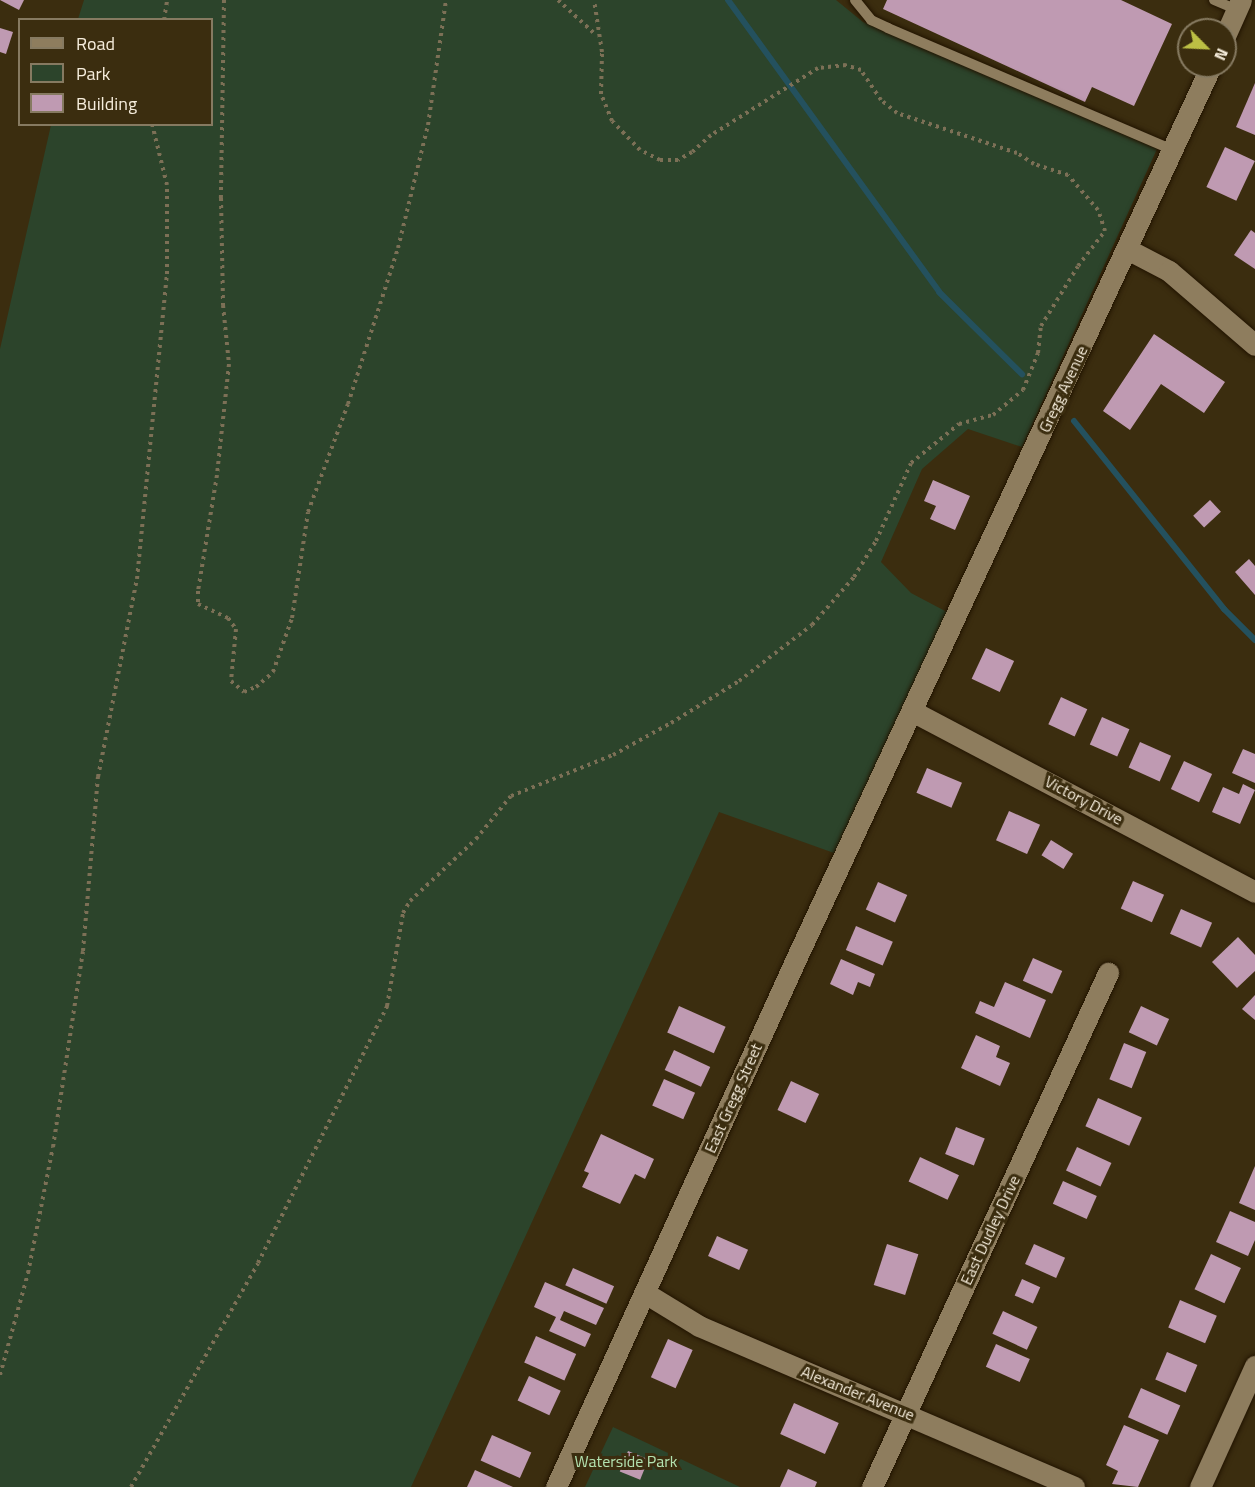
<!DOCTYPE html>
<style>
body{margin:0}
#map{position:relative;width:1255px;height:1487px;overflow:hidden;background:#3b2d0f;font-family:"Titillium Web",sans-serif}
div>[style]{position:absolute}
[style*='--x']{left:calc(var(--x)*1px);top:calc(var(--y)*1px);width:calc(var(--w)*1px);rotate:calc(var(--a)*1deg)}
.green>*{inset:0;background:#2c442b}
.stream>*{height:6px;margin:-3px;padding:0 3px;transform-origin:3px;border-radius:3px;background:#24515e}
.building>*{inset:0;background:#bf9ab2;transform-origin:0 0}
.path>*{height:4px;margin-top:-2px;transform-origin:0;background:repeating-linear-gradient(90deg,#7c7056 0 3px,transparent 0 7.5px)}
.roads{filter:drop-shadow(0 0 2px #221400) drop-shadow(0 0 2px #221400)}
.lane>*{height:10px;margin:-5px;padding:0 5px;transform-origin:5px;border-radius:5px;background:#8e7d5e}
.street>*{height:21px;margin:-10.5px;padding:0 10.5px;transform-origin:10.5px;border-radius:10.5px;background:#8e7d5e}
span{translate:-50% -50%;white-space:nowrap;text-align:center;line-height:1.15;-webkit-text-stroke:6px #3b2d0f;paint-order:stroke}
.street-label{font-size:16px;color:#f6eddc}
.park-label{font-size:16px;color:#b3e2b0}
.legend{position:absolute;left:18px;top:18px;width:195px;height:108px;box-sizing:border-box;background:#3b2d0f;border:2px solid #867a61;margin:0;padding:8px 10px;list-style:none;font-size:18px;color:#f6eddc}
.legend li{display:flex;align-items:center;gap:12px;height:30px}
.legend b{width:30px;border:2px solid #867a61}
.north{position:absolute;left:1177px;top:18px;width:60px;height:60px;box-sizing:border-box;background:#3b2d0f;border:2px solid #867a61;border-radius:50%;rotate:114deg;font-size:16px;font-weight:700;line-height:24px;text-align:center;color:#f6eddc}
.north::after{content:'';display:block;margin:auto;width:21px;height:27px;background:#bcbf44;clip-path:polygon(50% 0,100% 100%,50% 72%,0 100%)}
</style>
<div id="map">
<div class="green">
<div style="clip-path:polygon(84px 0,836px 0,863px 22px,1157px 149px,1022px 447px,968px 429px,922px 469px,881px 562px,911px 593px,947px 612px,834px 853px,719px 812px,411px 1487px,0 1487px,0 349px,51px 125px,212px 124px,212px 20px,78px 19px)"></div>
<div style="clip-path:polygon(613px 1427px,740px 1487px,585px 1487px)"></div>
</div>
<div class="stream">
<div style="--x:728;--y:0;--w:360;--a:54.1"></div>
<div style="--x:939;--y:292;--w:117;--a:44.7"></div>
<div style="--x:1074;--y:421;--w:241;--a:51.4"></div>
<div style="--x:1224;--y:609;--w:44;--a:45"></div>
</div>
<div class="building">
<div style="clip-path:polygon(0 0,24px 0,19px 10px)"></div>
<div style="clip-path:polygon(887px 0,1121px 0,1172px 24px,1134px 106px,1092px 87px,1085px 102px,883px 9px)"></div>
<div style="clip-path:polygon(0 28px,13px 32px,6px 54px,0 52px)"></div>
<div style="clip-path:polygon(1255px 83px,1255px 135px,1236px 127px)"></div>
<div style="left:1225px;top:147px;width:33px;height:44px;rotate:25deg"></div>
<div style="clip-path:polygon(1251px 230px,1255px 233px,1255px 269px,1234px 255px)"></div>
<div style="clip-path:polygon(1154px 334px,1225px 382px,1204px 413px,1161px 384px,1130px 430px,1103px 411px)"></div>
<div style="clip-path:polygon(933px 480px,970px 496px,955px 530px,930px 519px,936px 506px,924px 501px)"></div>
<div style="left:1210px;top:500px;width:16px;height:23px;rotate:47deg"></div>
<div style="clip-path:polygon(1249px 559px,1255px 566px,1255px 595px,1235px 572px)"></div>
<div style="left:986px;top:648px;width:31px;height:34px;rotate:25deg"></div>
<div style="left:1061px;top:697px;width:29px;height:30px;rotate:25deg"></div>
<div style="left:1102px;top:717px;width:30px;height:30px;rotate:24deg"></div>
<div style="left:1140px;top:742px;width:34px;height:28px;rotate:24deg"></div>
<div style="clip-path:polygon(1243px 749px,1255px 754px,1255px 783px,1232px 773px)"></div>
<div style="left:1184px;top:761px;width:31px;height:31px;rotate:25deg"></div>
<div style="left:927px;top:768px;width:38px;height:27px;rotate:23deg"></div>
<div style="clip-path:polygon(1243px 784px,1255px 790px,1240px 824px,1212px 812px,1223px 787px,1239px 794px)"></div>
<div style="left:1009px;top:811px;width:34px;height:32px;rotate:24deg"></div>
<div style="left:1051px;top:840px;width:26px;height:18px;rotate:32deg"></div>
<div style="left:1133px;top:881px;width:34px;height:30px;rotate:24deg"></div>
<div style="left:878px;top:882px;width:32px;height:30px;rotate:24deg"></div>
<div style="left:1181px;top:909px;width:34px;height:27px;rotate:24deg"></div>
<div style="left:856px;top:926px;width:40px;height:26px;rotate:23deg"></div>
<div style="clip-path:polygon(1238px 937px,1255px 955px,1255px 971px,1237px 988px,1212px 962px)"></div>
<div style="left:1033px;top:958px;width:32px;height:25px;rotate:24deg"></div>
<div style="clip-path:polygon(841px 959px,875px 974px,870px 987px,858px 982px,853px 995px,830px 984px)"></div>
<div style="clip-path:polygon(1005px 982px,1046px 1000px,1030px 1038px,975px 1013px,980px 1001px,994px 1007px)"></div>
<div style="clip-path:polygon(1255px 995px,1255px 1020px,1242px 1009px)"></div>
<div style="left:679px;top:1006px;width:51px;height:29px;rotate:24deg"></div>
<div style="left:1141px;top:1006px;width:31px;height:29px;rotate:25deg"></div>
<div style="clip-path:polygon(976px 1035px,1000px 1046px,996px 1057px,1010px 1063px,1000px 1086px,961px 1068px)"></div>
<div style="left:1124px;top:1043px;width:24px;height:39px;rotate:22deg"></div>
<div style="left:674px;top:1050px;width:40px;height:22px;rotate:25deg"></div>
<div style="left:664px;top:1079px;width:34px;height:29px;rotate:24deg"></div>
<div style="left:791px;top:1081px;width:31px;height:32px;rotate:25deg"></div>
<div style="left:1098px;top:1098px;width:48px;height:31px;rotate:24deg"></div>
<div style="left:956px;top:1127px;width:31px;height:29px;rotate:22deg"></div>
<div style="clip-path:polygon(601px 1134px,654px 1159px,645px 1179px,635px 1174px,620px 1204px,582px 1187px,589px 1173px,584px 1171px)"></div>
<div style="left:1077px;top:1147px;width:38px;height:26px;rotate:25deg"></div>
<div style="left:920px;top:1157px;width:43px;height:27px;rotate:25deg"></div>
<div style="clip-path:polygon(1255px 1166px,1255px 1210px,1239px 1203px)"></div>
<div style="left:1063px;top:1181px;width:37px;height:25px;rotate:24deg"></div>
<div style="clip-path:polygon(1230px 1211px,1255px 1222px,1255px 1240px,1248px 1256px,1216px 1242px)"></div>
<div style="left:717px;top:1236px;width:34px;height:22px;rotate:24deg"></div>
<div style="left:887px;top:1244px;width:33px;height:43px;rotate:18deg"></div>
<div style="left:1034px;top:1244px;width:34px;height:22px;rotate:24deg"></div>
<div style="left:1211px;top:1254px;width:33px;height:39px;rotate:25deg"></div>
<div style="left:573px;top:1268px;width:45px;height:19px;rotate:24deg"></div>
<div style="left:1022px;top:1279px;width:20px;height:18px;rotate:24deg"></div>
<div style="clip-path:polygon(545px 1282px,604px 1308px,596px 1325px,564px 1311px,560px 1320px,591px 1334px,585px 1347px,549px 1331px,556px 1317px,534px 1307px)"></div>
<div style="left:1180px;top:1300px;width:40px;height:30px;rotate:23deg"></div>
<div style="left:1003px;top:1311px;width:38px;height:25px;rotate:25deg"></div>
<div style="left:536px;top:1336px;width:44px;height:29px;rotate:24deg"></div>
<div style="left:668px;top:1339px;width:27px;height:42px;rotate:24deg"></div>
<div style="left:996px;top:1344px;width:37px;height:25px;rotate:24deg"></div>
<div style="left:1167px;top:1352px;width:33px;height:30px;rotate:23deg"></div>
<div style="left:529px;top:1376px;width:35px;height:27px;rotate:25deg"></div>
<div style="left:1141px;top:1388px;width:43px;height:32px;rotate:24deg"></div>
<div style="left:794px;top:1403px;width:49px;height:34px;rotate:24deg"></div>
<div style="clip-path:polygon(1124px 1425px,1159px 1440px,1138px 1487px,1112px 1484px,1118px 1471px,1106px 1465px)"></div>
<div style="left:492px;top:1435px;width:43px;height:28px;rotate:24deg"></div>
<div style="left:628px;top:1451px;width:22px;height:22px;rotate:22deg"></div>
<div style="clip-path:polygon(788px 1469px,817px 1482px,815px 1487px,780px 1487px)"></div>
<div style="clip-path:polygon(475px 1470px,513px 1487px,467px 1487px)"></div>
</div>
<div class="path">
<div style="--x:224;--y:0;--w:198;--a:90.9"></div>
<div style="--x:221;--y:198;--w:107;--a:88.9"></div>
<div style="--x:223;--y:305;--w:59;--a:84.2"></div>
<div style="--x:229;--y:364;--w:112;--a:96.2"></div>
<div style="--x:217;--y:475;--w:118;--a:99.3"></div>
<div style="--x:198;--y:591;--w:13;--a:90"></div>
<div style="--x:198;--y:604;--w:33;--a:25"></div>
<div style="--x:228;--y:618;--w:14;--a:54"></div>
<div style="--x:236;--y:629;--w:52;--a:95.5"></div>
<div style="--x:231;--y:681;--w:17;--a:40"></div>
<div style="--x:244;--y:692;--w:13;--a:-23"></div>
<div style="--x:256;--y:687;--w:23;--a:-41"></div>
<div style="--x:273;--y:672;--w:57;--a:-70.6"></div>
<div style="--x:292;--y:618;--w:107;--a:-81.4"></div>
<div style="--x:308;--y:512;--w:115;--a:-69.7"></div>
<div style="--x:348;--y:404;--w:164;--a:-72.2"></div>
<div style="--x:398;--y:248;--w:127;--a:-76.3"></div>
<div style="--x:428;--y:125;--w:126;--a:-81.8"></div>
<div style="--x:558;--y:0;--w:52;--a:42.6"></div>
<div style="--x:164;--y:20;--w:20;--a:-81"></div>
<div style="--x:0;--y:1375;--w:106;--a:-74.6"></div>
<div style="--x:28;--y:1273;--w:128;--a:-78.8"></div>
<div style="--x:53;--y:1147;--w:198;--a:-81.3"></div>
<div style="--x:83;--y:951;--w:175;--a:-85.1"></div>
<div style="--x:98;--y:777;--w:202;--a:-78.9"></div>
<div style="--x:137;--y:579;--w:306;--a:-84.4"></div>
<div style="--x:167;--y:274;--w:89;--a:-90"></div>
<div style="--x:167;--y:185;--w:63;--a:-103.8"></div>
<div style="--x:131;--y:1487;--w:257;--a:-60.4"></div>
<div style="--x:258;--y:1263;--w:288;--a:-63.3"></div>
<div style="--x:387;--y:1006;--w:94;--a:-80.2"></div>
<div style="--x:403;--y:913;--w:14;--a:-60"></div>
<div style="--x:410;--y:901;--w:91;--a:-43.2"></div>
<div style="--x:476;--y:839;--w:55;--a:-50.9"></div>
<div style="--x:511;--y:796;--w:110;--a:-21.9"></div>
<div style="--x:613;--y:755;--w:66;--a:-28.9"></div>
<div style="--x:671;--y:723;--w:80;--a:-31.7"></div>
<div style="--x:739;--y:681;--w:92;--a:-37.5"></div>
<div style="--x:812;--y:625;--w:64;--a:-48.8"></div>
<div style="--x:854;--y:577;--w:42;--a:-58.6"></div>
<div style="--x:876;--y:541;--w:85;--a:-65.8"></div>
<div style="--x:911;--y:463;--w:62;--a:-39.1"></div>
<div style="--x:959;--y:424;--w:35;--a:-15"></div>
<div style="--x:993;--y:415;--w:39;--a:-40"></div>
<div style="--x:1023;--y:390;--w:40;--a:-68"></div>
<div style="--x:1038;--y:353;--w:27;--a:-84"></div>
<div style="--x:1041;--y:326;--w:70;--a:-58.3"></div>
<div style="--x:1078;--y:266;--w:44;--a:-52.4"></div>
<div style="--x:1105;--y:231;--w:22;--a:-108"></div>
<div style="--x:1098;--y:210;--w:46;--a:-130.6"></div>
<div style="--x:1068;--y:175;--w:36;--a:-162"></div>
<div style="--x:1034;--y:164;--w:20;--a:-147"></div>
<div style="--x:1017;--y:153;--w:126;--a:-161.6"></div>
<div style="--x:897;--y:113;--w:21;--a:-141"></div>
<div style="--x:881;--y:100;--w:36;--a:-124"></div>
<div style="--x:861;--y:70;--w:16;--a:-162"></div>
<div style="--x:846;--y:65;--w:28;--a:174"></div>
<div style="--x:818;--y:68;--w:126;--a:147.9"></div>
<div style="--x:711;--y:135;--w:25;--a:138"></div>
<div style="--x:692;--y:152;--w:16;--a:150"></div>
<div style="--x:678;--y:160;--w:18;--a:180"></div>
<div style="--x:660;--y:160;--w:22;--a:-153"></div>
<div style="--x:640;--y:150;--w:40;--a:-134"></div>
<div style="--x:612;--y:121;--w:29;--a:-112"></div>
<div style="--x:601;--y:94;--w:42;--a:-88.6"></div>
<div style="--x:602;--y:52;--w:53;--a:-98.7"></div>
</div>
<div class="roads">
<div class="lane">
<div style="--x:855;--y:0;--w:26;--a:51"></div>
<div style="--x:871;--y:20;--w:19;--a:25"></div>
<div style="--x:888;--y:28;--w:309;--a:23.2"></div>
<div style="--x:1214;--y:0;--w:25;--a:23"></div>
</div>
<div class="street">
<div style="--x:1225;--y:36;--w:39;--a:-66"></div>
<div style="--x:1127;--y:249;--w:47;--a:27.6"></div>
<div style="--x:1169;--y:271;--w:113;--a:40.7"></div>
<div style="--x:912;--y:711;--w:388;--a:27.8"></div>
<div style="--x:645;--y:1293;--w:63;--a:31.4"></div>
<div style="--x:699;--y:1326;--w:408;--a:23.2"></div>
<div style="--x:556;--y:1487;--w:578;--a:-65.56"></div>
<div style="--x:795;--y:961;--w:987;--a:-65.07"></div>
<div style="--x:872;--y:1487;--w:566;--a:-65.34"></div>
<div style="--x:1200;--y:1487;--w:133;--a:-65.6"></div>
</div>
</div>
<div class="street-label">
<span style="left:1063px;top:389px;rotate:-65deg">Gregg Avenue</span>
<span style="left:1084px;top:800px;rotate:28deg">Victory Drive</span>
<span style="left:733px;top:1098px;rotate:-66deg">East Gregg Street</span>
<span style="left:990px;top:1230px;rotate:-65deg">East Dudley Drive</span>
<span style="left:858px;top:1393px;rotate:22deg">Alexander Avenue</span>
</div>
<div class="park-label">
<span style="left:626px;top:1461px">Waterside Park</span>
</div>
<ul class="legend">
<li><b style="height:8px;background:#8e7d5e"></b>Road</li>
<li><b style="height:16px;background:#2c442b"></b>Park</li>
<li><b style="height:16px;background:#bf9ab2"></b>Building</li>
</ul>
<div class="north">N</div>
</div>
